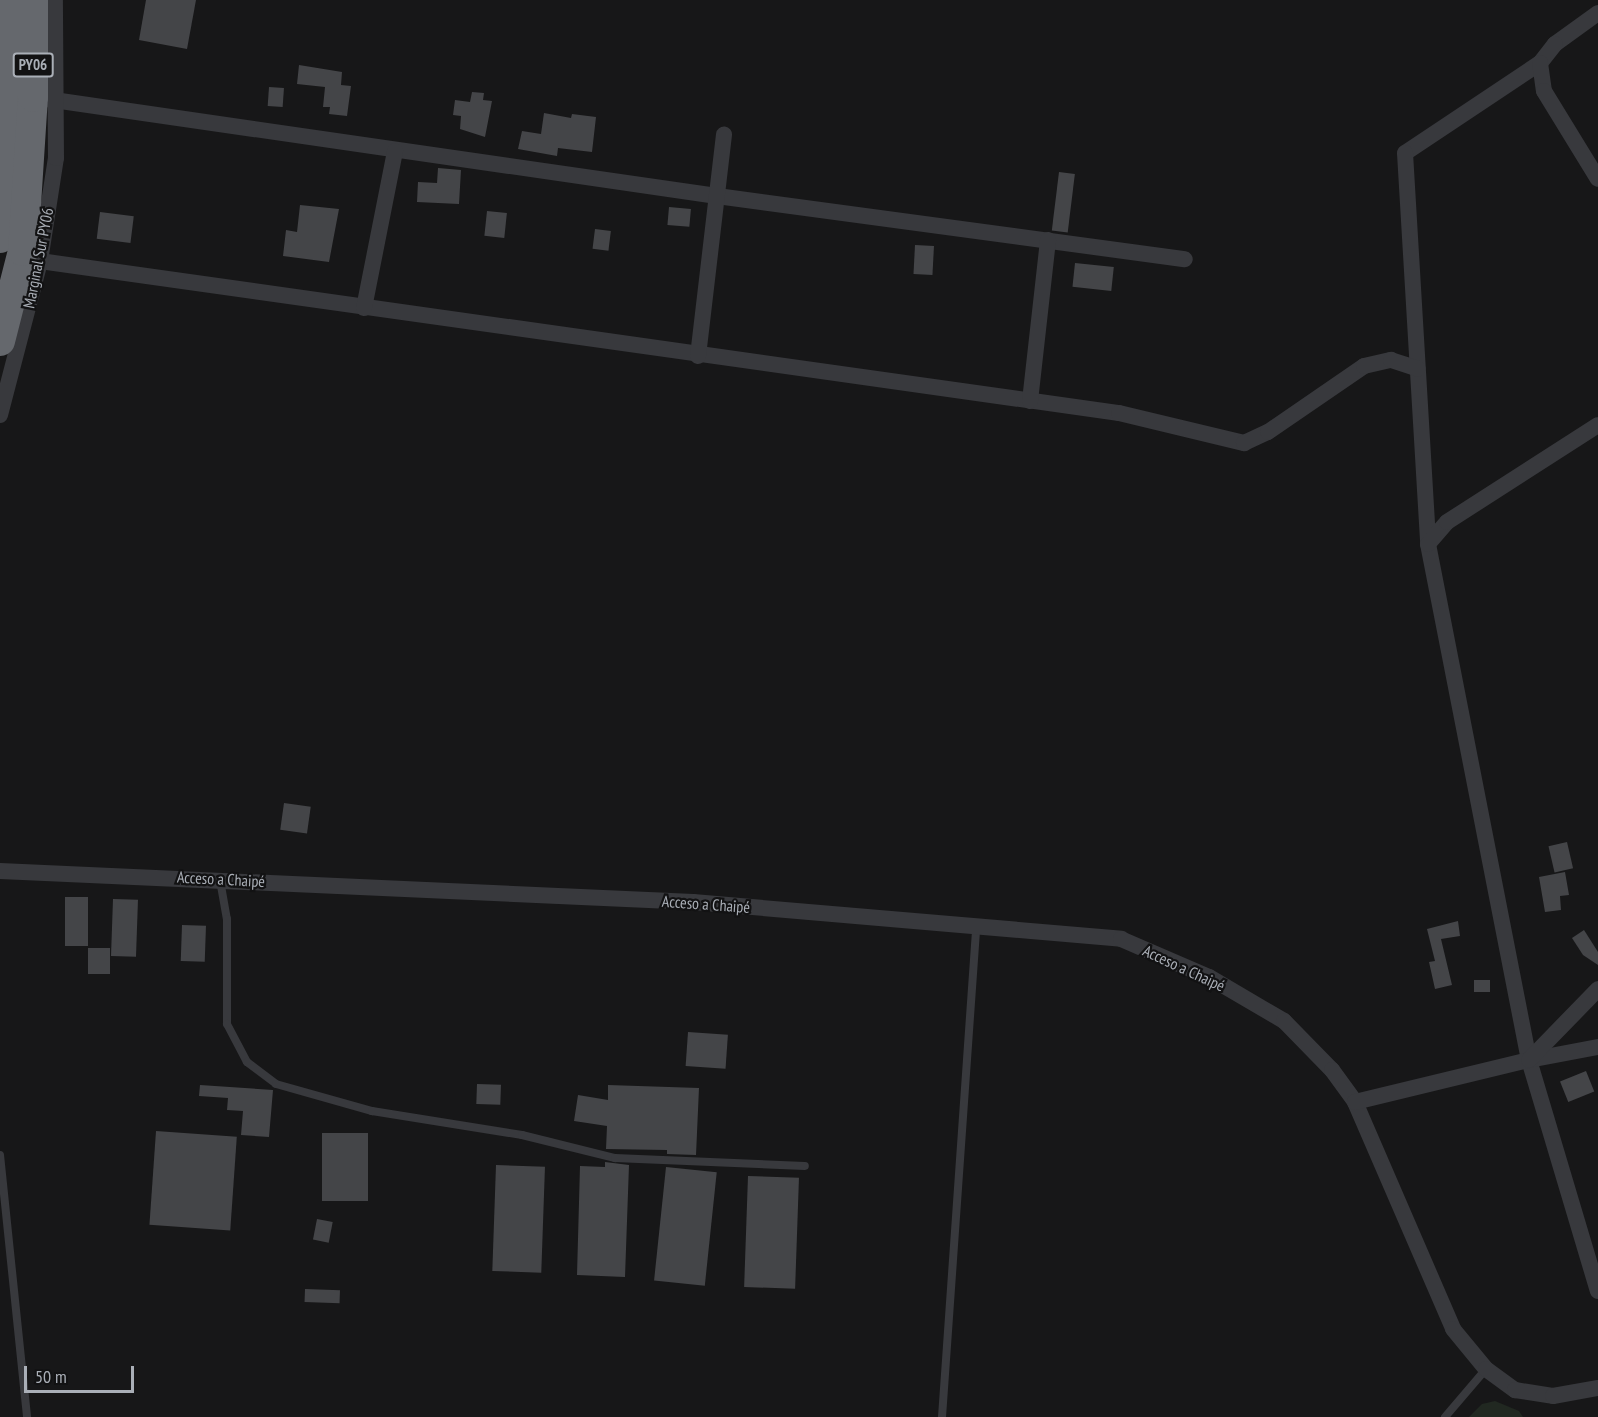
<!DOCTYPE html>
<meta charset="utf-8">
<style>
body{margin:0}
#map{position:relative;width:1598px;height:1417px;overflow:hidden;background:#171718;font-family:"PT Sans Narrow",sans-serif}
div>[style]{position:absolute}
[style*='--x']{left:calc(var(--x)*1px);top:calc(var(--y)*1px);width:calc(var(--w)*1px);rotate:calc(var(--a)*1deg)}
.green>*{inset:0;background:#212821}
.building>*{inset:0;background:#444548;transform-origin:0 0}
.lane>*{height:8px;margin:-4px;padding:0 4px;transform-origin:4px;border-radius:4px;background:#38393d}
.street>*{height:16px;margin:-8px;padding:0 8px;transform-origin:8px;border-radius:8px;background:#38393d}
.highway>*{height:30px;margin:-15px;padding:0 15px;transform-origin:15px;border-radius:15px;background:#65686d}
span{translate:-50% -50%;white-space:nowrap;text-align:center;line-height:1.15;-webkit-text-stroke:4.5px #121213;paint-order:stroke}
.shield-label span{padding:2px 4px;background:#121213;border:2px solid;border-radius:4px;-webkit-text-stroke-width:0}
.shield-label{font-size:15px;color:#aaafb7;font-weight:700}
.street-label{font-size:16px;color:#aaafb7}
.scale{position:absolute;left:24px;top:1366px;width:110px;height:27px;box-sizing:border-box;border:3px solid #aaafb7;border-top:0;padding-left:8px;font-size:18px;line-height:21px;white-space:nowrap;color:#aaafb7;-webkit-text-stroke:4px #121213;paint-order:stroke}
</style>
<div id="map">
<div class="green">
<div style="clip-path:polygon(1495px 1401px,1519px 1411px,1523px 1417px,1469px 1417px,1482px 1404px)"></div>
</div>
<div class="building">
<div style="clip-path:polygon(146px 0,196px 0,187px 49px,139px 40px)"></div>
<div style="clip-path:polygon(299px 65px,342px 72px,341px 85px,351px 86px,347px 116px,329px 114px,330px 107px,323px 107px,325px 87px,297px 84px)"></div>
<div style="left:269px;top:87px;width:15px;height:19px;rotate:4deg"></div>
<div style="clip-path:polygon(472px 92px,484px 93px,483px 100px,492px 101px,485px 137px,460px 129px,461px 116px,453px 115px,455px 100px,470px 102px)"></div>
<div style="clip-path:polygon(544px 113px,571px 118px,572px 114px,596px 117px,592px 152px,558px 148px,557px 156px,518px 149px,522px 131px,541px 134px)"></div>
<div style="clip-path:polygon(438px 168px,461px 170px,459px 204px,417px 202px,418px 182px,437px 183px)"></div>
<div style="left:1059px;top:172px;width:16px;height:59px;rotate:7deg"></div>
<div style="clip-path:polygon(300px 205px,339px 209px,329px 262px,283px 256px,286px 230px,297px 232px)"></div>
<div style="left:669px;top:207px;width:22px;height:18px;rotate:5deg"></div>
<div style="left:487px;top:211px;width:20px;height:25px;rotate:6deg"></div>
<div style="left:100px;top:212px;width:34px;height:27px;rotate:7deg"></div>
<div style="left:595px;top:229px;width:16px;height:20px;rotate:7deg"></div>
<div style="left:915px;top:245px;width:19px;height:29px;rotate:3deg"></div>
<div style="left:1075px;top:263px;width:39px;height:24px;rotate:6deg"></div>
<div style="left:284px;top:803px;width:27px;height:27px;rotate:8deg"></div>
<div style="left:1567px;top:842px;width:27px;height:19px;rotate:77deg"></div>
<div style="clip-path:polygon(1565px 872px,1569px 895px,1560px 896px,1561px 910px,1545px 912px,1539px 877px)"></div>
<div style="left:65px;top:897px;width:23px;height:49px"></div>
<div style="left:113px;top:899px;width:25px;height:57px;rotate:2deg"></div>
<div style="clip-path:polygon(1458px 921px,1460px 936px,1441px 939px,1452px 985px,1435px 989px,1429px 962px,1435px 961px,1427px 929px)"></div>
<div style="left:182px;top:925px;width:24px;height:36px;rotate:2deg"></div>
<div style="clip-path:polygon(1584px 930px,1598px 952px,1598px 965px,1583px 955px,1572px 938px)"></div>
<div style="left:110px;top:948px;width:26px;height:22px;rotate:90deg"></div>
<div style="left:1474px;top:980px;width:16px;height:12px"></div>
<div style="left:688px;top:1032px;width:40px;height:34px;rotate:4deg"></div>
<div style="left:1586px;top:1071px;width:22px;height:28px;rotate:68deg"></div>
<div style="left:477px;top:1084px;width:24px;height:20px;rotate:2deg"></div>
<div style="clip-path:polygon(200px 1085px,273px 1090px,269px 1137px,241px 1135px,243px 1111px,227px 1110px,228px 1098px,199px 1096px)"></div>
<div style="clip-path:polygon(608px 1085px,699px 1088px,696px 1155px,667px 1154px,667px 1150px,606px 1149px,607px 1126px,574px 1121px,578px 1095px,608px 1100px)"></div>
<div style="left:156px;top:1131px;width:81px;height:94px;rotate:4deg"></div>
<div style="left:322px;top:1133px;width:46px;height:68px"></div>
<div style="clip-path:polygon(605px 1162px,629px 1165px,625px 1277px,577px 1275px,580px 1166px,605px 1167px)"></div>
<div style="left:496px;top:1165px;width:49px;height:106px;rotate:2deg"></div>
<div style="left:666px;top:1167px;width:51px;height:114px;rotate:6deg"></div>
<div style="left:748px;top:1176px;width:51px;height:111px;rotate:2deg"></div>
<div style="left:317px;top:1219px;width:16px;height:21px;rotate:11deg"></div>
<div style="left:305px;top:1289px;width:35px;height:13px;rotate:2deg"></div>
</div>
<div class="lane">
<div style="--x:220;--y:880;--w:40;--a:80"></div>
<div style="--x:227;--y:919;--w:105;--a:90"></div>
<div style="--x:227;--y:1024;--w:43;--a:62.2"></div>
<div style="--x:247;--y:1062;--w:36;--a:37"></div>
<div style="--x:276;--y:1084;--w:100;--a:15.7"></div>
<div style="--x:372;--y:1111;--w:152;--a:9.1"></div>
<div style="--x:522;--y:1135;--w:96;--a:13.9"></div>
<div style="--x:615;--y:1158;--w:190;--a:2.4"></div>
<div style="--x:0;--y:1155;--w:263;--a:84.1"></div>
<div style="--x:942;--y:1417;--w:492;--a:-86"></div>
<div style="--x:1445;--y:1417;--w:63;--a:-49.5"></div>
</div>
<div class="street">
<div style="--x:1598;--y:13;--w:53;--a:144.2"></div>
<div style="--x:1555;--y:44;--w:24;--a:128"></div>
<div style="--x:1540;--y:63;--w:162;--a:146.3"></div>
<div style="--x:1405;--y:153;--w:392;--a:86.6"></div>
<div style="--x:1428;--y:544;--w:526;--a:78.93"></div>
<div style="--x:1529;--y:1060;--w:241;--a:73.4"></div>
<div style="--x:1540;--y:63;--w:28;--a:82"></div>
<div style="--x:1544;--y:91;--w:103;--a:58.5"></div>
<div style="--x:33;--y:97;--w:691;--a:8.24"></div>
<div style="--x:717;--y:196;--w:472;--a:7.7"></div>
<div style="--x:40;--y:261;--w:1090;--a:8.02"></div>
<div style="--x:1119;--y:413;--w:129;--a:13.5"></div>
<div style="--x:1244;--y:443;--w:26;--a:-25"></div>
<div style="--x:1268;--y:432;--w:116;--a:-34.5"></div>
<div style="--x:1364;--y:366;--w:28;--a:-13"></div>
<div style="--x:1391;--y:360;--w:28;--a:18"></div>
<div style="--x:364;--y:308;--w:160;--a:-78.8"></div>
<div style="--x:698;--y:356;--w:223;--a:-83.3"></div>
<div style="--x:1030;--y:401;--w:162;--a:-83.6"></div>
<div style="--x:0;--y:415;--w:159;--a:-75.4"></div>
<div style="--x:40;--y:261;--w:104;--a:-81.2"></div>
<div style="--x:56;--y:158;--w:158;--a:-90.4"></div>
<div style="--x:1428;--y:544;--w:29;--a:-49"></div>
<div style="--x:1447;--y:522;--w:179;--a:-32.7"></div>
<div style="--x:0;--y:871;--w:694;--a:2.56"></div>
<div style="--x:693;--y:902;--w:430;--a:4.9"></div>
<div style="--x:1121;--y:939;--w:96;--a:23.4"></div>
<div style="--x:1209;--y:977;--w:87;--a:30.4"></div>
<div style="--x:1284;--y:1021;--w:69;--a:45.6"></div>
<div style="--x:1332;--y:1070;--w:39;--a:54"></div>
<div style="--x:1355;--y:1102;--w:247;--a:66.6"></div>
<div style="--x:1453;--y:1329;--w:52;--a:50.5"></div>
<div style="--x:1486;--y:1369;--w:36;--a:36"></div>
<div style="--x:1515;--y:1390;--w:38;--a:9"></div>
<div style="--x:1553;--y:1396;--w:46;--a:-10.1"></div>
<div style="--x:1529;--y:1060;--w:70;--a:-10.7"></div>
<div style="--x:1355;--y:1102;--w:179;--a:-13.6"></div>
<div style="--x:1529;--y:1060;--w:99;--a:-45.8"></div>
</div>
<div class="highway">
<div style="--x:0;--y:238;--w:238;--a:-88.3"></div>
<div style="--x:0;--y:341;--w:93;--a:-75.7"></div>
<div style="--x:23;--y:251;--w:154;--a:-86.3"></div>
<div style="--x:33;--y:97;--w:97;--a:-90"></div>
</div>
<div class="shield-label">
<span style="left:33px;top:65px">PY06</span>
</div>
<div class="street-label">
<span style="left:38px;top:258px;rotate:-79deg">Marginal Sur PY06</span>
<span style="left:221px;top:879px;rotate:3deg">Acceso a Chaipé</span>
<span style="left:706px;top:904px;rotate:4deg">Acceso a Chaipé</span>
<span style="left:1184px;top:968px;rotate:25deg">Acceso a Chaipé</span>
</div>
<div class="scale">50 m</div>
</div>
